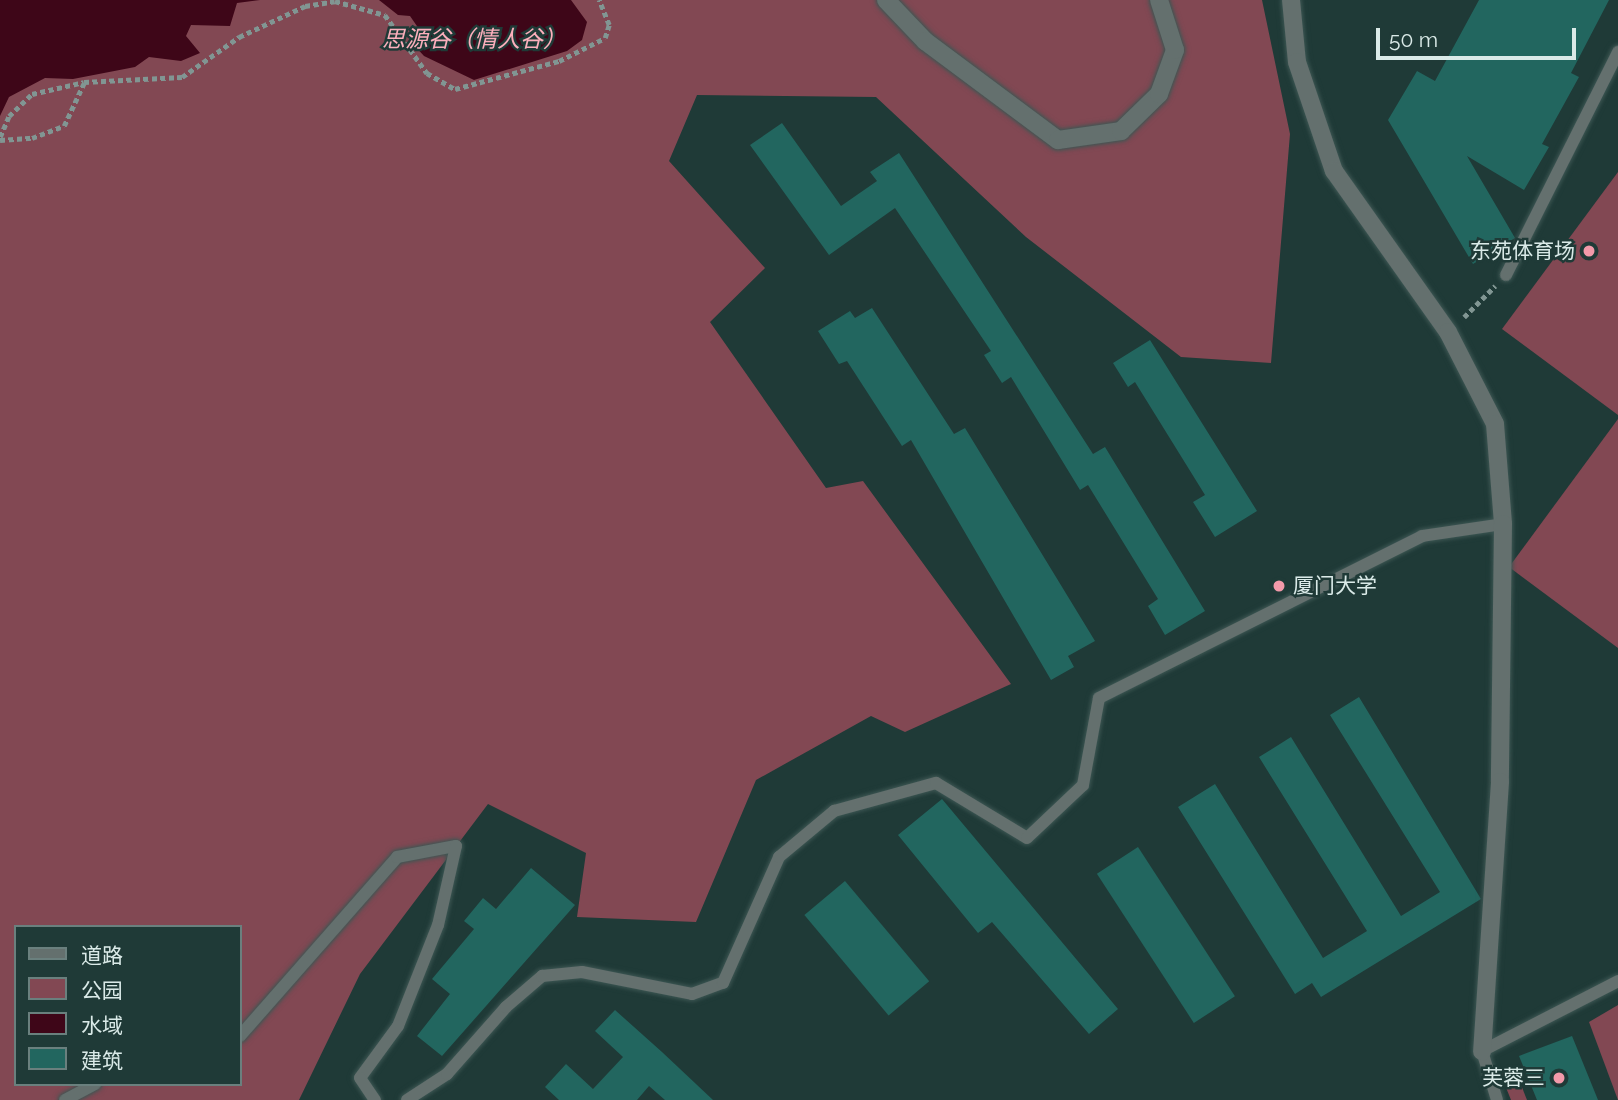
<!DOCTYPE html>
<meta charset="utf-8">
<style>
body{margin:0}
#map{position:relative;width:1618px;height:1100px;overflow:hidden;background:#1f3a37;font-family:Raleway,"Noto Sans SC",sans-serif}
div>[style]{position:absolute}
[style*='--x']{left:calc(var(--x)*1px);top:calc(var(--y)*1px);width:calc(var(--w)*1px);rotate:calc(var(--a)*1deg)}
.green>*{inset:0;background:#824853}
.water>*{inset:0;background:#3e0618}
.building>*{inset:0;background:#22665f;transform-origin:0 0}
.path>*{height:4.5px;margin-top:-2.25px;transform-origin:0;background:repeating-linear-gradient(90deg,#819693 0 5px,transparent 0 8.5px)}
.roads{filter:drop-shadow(0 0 2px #3d5653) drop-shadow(0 0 2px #3d5653)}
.service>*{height:12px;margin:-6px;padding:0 6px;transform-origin:6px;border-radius:6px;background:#64706e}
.minor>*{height:18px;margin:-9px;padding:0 9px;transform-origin:9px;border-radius:9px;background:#64706e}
.dots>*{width:19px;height:19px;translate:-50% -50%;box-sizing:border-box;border:4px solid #1f3a37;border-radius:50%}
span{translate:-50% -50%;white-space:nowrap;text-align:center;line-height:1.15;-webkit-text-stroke:5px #1f3a37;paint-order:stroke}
.poi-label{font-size:21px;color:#daeae8}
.right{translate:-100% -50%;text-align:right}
.left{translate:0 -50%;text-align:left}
.water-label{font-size:23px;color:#fcafbc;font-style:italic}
.legend{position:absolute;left:14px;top:925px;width:228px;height:161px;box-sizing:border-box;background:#1f3a37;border:2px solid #6a807e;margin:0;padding:9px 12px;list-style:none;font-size:21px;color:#daeae8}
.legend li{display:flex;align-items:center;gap:14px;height:35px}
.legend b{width:35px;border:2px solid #6a807e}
.scale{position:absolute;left:1376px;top:28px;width:200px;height:32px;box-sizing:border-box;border:4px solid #daeae8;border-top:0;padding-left:9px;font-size:21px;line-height:24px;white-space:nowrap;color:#daeae8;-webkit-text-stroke:5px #1f3a37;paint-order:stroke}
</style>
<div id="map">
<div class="green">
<div style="clip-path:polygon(evenodd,0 0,1262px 0,1290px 134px,1271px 363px,1181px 357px,1026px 237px,876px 97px,697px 95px,669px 161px,765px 268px,710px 322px,826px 488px,863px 481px,1011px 684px,905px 732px,871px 716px,756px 780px,696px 922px,577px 917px,586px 853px,488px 804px,360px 974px,299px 1100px,0 1100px,0 0,16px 927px,240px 927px,240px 1084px,16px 1084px,16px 927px)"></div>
<div style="clip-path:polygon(1618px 172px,1618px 415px,1502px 329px)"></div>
<div style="clip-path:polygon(1618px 419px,1618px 648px,1509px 567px)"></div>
<div style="clip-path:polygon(1618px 1005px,1618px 1100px,1589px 1022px)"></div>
<div style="clip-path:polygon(1513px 1067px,1514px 1067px,1527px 1100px,1511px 1100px,1499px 1070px)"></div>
</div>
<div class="water">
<div style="clip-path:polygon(0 0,260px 0,237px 3px,230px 26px,191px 25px,186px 36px,200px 53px,181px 61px,149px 57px,135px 67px,73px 79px,45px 78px,9px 97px,0 116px)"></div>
<div style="clip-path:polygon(379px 0,571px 0,587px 22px,582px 40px,567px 51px,474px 80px,424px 56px,413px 44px,428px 42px,410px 16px,398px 15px)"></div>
</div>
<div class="building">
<div style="clip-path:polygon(1479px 0,1609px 0,1571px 73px,1579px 77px,1542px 144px,1549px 147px,1524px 190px,1467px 156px,1515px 238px,1473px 264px,1388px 120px,1417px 71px,1435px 81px)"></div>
<div style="clip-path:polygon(782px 123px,841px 206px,877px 181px,870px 172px,899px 153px,1093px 454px,1105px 447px,1205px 611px,1165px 635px,1148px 606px,1158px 599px,1088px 485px,1080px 490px,1011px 377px,1002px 383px,984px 355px,991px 351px,895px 208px,829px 255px,750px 145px)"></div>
<div style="clip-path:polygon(872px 308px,954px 434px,965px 428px,1095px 641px,1068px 656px,1074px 667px,1051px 680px,911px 440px,902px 446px,847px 361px,839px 364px,818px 331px,850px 311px,855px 318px)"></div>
<div style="clip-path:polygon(1150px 340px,1257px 511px,1215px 537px,1193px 502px,1205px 495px,1135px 382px,1128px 387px,1113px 363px)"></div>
<div style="clip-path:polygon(1359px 697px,1481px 899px,1321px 997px,1312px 983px,1295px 994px,1178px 807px,1215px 784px,1323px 958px,1367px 931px,1259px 757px,1291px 737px,1401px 916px,1440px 892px,1330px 715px)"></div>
<div style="clip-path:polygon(942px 799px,1118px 1009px,1089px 1034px,992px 922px,978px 933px,898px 835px)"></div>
<div style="left:1138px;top:847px;width:178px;height:49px;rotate:57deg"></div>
<div style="clip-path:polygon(531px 868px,575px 905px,442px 1056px,417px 1036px,450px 994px,432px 979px,474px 929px,464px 921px,483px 898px,496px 909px)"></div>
<div style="left:845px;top:881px;width:131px;height:53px;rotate:50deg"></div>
<div style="clip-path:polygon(615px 1010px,662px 1052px,713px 1100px,665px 1100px,649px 1086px,637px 1100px,559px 1100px,545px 1087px,566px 1064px,593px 1089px,623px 1057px,595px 1031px)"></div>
<div style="clip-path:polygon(1572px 1036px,1598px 1100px,1537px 1100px,1519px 1056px)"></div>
</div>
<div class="path">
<div style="--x:0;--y:137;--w:23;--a:-67"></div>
<div style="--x:9;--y:116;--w:32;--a:-44"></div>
<div style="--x:32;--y:94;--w:53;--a:-13"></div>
<div style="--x:84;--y:82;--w:98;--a:-2.9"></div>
<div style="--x:182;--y:77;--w:70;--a:-35.1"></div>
<div style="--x:239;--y:37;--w:73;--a:-25.2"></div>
<div style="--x:305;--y:6;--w:30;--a:-9"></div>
<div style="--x:335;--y:1;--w:52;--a:15.6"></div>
<div style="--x:385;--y:15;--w:72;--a:54.1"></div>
<div style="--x:427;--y:73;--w:32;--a:30"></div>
<div style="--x:455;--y:89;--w:108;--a:-15.1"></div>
<div style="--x:559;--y:61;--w:51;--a:-26.6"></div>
<div style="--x:605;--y:38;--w:14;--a:-73"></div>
<div style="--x:609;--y:25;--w:27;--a:-112"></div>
<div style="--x:0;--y:140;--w:32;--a:-4"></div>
<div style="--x:32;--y:138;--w:34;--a:-21"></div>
<div style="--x:64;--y:126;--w:47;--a:-65.1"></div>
<div style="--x:1464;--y:317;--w:44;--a:-45"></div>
</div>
<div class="roads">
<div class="service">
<div style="--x:1506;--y:275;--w:250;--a:-63.3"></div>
<div style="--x:240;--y:1036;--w:238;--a:-48.7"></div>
<div style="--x:397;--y:857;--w:60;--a:-10.6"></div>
<div style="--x:456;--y:846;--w:81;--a:102.8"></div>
<div style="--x:438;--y:925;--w:109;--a:111.6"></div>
<div style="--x:398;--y:1026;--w:64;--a:126.2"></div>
<div style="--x:360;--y:1078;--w:27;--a:56"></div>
<div style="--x:65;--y:1100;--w:34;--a:-28"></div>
<div style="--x:407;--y:1100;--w:48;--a:-33"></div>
<div style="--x:447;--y:1074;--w:89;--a:-48.6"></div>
<div style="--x:506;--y:1007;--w:48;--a:-40.7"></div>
<div style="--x:542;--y:976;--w:40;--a:-5.7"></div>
<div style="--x:582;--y:972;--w:112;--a:11.3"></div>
<div style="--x:692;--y:994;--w:33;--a:-20"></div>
<div style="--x:723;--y:983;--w:138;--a:-66"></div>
<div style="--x:779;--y:857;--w:72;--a:-39.9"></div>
<div style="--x:834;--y:811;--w:106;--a:-15.4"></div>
<div style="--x:936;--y:783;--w:106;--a:31.1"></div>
<div style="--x:1027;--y:838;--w:77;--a:-43.4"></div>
<div style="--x:1083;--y:785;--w:88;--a:-79.6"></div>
<div style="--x:1099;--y:698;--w:361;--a:-26.6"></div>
<div style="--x:1422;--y:536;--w:82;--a:-8.4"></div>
<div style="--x:1497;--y:1100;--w:51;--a:-107"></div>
<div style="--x:1482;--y:1051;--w:153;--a:-27.2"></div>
</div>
<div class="minor">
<div style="--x:886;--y:0;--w:57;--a:46.4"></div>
<div style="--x:925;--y:41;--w:166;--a:36.7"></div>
<div style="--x:1058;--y:140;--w:64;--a:-8.1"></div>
<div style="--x:1121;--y:131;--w:53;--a:-44.2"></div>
<div style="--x:1159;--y:94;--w:47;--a:-70"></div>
<div style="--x:1175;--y:50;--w:52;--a:-107.7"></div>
<div style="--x:1291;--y:0;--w:62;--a:84.5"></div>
<div style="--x:1297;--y:62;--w:115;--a:71.3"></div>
<div style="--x:1334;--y:171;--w:197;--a:54.7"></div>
<div style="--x:1448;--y:332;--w:103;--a:62.9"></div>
<div style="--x:1495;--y:424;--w:100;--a:85.4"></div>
<div style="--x:1503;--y:524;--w:258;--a:90.7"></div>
<div style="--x:1500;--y:782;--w:270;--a:93.8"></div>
</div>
</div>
<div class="dots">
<div style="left:1589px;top:251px;background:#f39aaa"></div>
<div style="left:1279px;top:586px;background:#f39aaa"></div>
<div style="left:1559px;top:1078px;background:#f39aaa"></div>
</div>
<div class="poi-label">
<span class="right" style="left:1575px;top:251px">东苑体育场</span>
<span class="left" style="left:1293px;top:586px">厦门大学</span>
<span class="right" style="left:1545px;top:1078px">芙蓉三</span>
</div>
<div class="water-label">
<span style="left:474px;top:39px">思源谷（情人谷）</span>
</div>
<ul class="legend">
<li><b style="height:9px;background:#64706e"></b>道路</li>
<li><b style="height:19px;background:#824853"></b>公园</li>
<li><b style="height:19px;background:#3e0618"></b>水域</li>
<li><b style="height:19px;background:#22665f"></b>建筑</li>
</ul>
<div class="scale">50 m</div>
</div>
